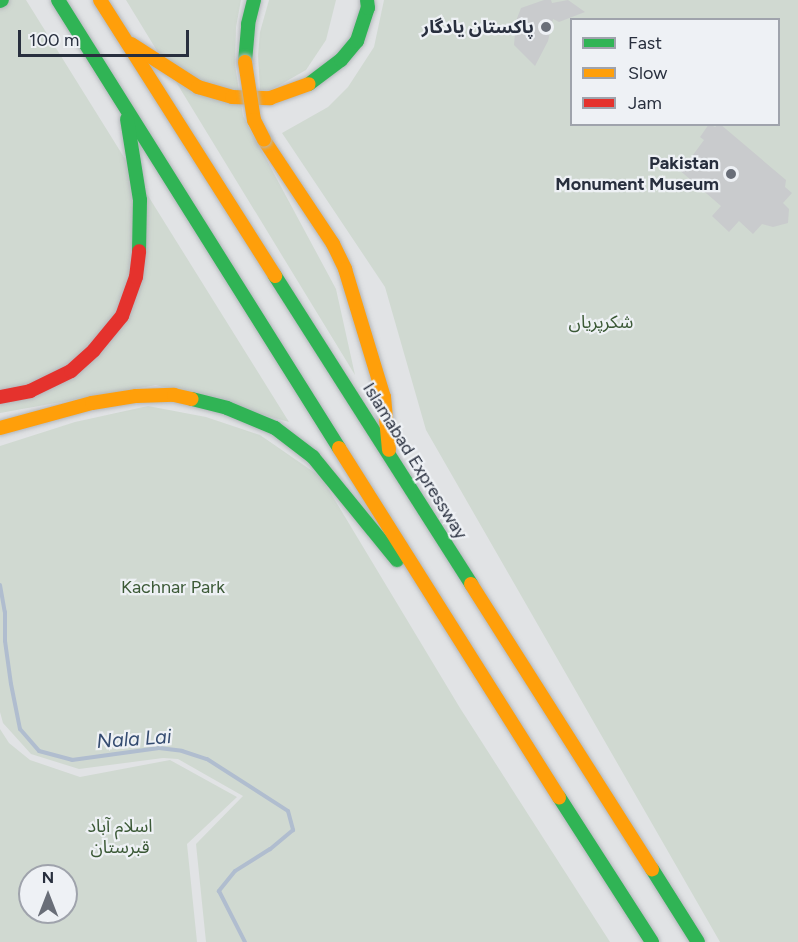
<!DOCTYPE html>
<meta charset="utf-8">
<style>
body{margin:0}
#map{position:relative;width:798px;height:942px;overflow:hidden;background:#e1e3e5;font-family:Figtree,"Noto Sans Arabic",sans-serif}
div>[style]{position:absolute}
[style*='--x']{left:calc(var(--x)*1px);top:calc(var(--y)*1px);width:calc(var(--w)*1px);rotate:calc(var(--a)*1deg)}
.green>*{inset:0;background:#d0d9d1}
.stream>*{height:4px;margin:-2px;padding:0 2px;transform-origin:2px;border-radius:2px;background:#b0bdcf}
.building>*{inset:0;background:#c9cbcd}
.roads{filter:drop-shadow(0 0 2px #b3b6ba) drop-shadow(0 0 2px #b3b6ba)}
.fast>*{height:14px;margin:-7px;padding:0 7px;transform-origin:7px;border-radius:7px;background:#30b455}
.slow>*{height:14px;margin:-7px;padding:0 7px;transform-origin:7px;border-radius:7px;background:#ff9f0a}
.jam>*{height:14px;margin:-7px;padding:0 7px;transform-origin:7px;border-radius:7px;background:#e5322d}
.bridges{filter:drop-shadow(0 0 2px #b3b6ba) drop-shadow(0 0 2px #b3b6ba)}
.slow-bridge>*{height:14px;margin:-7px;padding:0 7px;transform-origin:7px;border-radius:7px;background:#ff9f0a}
.dots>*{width:16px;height:16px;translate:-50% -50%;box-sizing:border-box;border:3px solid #eef1f5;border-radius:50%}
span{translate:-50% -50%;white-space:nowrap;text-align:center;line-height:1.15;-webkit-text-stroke:4.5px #eef1f5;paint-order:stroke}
.poi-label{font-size:18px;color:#282f3e;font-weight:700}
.right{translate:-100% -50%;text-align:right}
.park-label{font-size:18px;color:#3b5936}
.street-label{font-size:18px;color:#282f3e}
.water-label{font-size:20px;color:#344b70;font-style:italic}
.legend{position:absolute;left:570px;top:18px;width:210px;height:108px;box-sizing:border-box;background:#eef1f5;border:2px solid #9fa3ac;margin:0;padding:8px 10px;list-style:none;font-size:18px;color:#282f3e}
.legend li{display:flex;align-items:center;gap:12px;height:30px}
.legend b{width:30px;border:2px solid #9fa3ac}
.north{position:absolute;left:18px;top:864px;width:60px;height:60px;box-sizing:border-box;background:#eef1f5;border:2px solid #9fa3ac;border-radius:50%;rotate:0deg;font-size:16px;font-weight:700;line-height:24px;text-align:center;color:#282f3e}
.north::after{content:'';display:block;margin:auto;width:21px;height:27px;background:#696e78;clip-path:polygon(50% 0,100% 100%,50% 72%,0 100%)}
.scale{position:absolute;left:18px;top:30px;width:171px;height:27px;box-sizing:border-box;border:3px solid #282f3e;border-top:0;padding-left:8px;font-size:18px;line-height:21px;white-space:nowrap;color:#282f3e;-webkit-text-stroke:4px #eef1f5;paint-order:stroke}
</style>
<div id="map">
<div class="green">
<div style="clip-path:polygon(0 0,26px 0,289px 422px,156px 385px,0 413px)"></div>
<div style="clip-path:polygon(126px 0,241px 0,236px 27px,235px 65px,243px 116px,336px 289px,355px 375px)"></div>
<div style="clip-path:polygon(269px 0,336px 0,326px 40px,306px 70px,271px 90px,260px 90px,258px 55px,260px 32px)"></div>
<div style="clip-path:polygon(evenodd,384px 0,798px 0,798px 942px,720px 942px,426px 430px,385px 287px,282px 133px,328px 107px,348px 87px,374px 47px,384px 0,572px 20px,778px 20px,778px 124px,572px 124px,572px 20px)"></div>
<div style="clip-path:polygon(148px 406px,206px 417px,260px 435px,321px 477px,460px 708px,610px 942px,206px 942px,196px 844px,243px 796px,178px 759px,163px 758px,79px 769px,31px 754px,3px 723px,0 712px,0 446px,75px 422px)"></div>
<div style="clip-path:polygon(evenodd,0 729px,9px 743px,30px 760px,80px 777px,170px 760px,237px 797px,187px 844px,197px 942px,0 942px,0 729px,30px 876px,66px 876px,66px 912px,30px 912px,30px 876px)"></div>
</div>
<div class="stream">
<div style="--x:0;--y:585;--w:27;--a:80"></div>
<div style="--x:5;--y:612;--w:29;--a:90"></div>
<div style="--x:5;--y:641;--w:43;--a:82.1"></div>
<div style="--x:11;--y:684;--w:46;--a:78.7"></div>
<div style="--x:20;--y:729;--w:29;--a:49"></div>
<div style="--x:39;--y:751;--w:34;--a:15"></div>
<div style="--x:72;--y:760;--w:88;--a:-7.9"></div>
<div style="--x:159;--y:748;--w:23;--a:7"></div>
<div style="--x:182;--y:751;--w:26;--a:18"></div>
<div style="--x:207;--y:759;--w:96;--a:32.7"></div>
<div style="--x:288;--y:811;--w:20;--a:75"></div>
<div style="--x:293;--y:830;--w:30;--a:140"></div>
<div style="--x:270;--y:849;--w:41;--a:147.8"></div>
<div style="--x:235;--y:871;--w:26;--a:129"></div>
<div style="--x:219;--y:891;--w:57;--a:63"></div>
</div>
<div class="building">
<div style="clip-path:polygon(544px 0,551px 0,552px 3px,568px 0,585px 12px,559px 22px,553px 19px,548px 41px,535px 66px,514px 45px,516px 21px,521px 8px)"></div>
<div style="clip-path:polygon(709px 124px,715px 127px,720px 124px,786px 180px,785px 187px,792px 193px,783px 203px,789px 209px,788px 223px,773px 227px,762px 224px,753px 234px,739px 221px,729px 232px,712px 216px,721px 206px,677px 168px,685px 158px,690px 159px,704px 140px,700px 137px)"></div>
</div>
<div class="roads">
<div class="fast">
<div style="--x:58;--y:0;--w:529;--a:57.9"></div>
<div style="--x:0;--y:1;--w:2;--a:-27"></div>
<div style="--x:245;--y:62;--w:38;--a:-85"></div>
<div style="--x:248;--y:24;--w:25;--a:-76"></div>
<div style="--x:309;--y:84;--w:40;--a:-37"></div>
<div style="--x:341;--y:60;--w:25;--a:-50"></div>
<div style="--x:357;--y:41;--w:35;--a:-72"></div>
<div style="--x:368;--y:8;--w:8;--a:-97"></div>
<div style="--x:127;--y:119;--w:82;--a:80.9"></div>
<div style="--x:140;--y:200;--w:51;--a:91.1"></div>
<div style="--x:275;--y:276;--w:365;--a:57.5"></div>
<div style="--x:192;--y:399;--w:36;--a:14"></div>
<div style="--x:227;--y:408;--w:52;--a:22.6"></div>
<div style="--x:275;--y:428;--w:48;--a:37.3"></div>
<div style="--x:313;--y:457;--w:133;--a:50.8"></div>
<div style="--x:559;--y:797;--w:172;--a:57.3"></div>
<div style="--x:652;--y:869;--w:86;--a:57.8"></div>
</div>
<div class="slow">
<div style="--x:100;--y:0;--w:327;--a:57.6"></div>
<div style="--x:131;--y:44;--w:80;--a:32.7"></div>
<div style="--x:198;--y:87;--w:35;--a:16"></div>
<div style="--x:232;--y:97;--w:38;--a:2"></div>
<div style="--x:270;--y:98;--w:41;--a:-19.7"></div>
<div style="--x:264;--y:140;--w:125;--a:56.4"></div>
<div style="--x:333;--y:244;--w:28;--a:64"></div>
<div style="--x:345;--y:269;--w:134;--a:73.1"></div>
<div style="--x:384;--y:397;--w:53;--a:84.6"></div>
<div style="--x:0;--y:428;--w:95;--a:-15.2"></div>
<div style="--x:92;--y:403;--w:45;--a:-9"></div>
<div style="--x:136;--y:396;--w:38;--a:-2"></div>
<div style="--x:174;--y:395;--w:18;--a:13"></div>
<div style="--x:339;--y:448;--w:413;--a:57.8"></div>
<div style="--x:471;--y:584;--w:338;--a:57.6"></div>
</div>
<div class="jam">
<div style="--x:0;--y:397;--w:31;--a:-11"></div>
<div style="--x:30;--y:391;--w:46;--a:-26"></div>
<div style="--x:71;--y:371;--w:31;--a:-42"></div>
<div style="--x:94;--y:350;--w:44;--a:-50.5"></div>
<div style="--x:122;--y:316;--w:41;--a:-70.3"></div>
<div style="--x:136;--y:277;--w:26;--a:-83"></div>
</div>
</div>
<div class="bridges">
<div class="slow-bridge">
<div style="--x:245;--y:62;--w:59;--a:81.2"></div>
<div style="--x:254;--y:120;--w:22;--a:63"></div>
</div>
</div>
<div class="dots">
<div style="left:546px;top:27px;background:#696e78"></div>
<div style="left:731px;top:174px;background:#696e78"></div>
</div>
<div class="poi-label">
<span class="right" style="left:534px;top:27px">پاکستان یادگار</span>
<span class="right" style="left:719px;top:174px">Pakistan<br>Monument Museum</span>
</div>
<div class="park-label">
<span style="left:601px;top:322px">شکرپریاں</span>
<span style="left:173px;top:587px">Kachnar Park</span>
<span style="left:120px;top:837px">اسلام آباد<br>قبرستان</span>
</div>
<div class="street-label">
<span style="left:415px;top:461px;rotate:58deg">Islamabad Expressway</span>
</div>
<div class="water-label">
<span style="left:134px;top:739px;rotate:-4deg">Nala Lai</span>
</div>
<ul class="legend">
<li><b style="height:8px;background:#30b455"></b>Fast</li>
<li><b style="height:8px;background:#ff9f0a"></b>Slow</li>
<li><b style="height:8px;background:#e5322d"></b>Jam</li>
</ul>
<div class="north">N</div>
<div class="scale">100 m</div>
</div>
